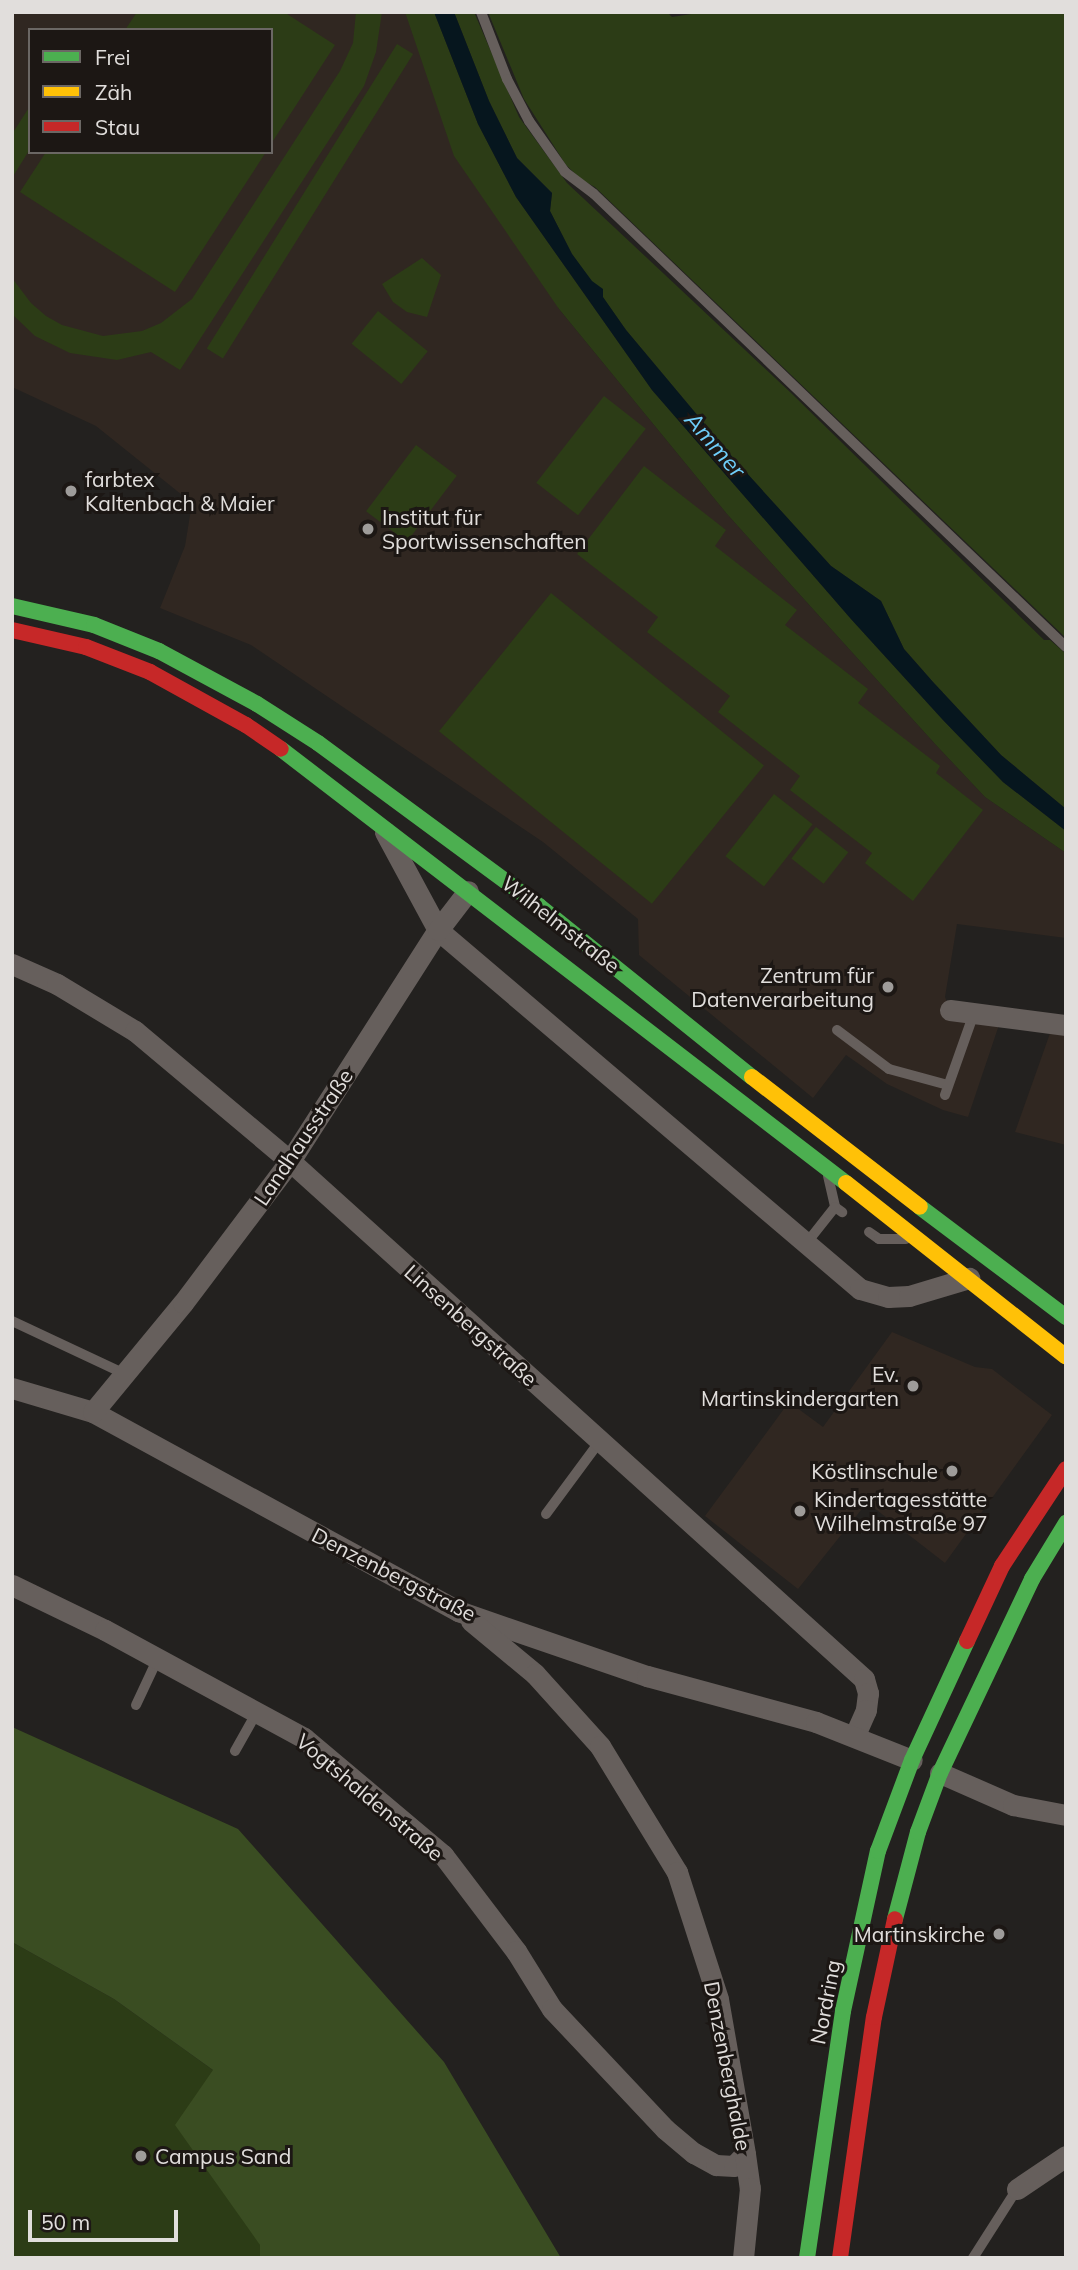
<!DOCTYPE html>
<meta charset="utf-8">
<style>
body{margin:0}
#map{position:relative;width:1078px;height:2270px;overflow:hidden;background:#23211f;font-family:Mulish,sans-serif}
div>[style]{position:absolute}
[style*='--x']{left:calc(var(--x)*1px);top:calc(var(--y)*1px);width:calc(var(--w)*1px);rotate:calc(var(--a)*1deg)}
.built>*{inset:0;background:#302721}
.green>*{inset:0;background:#2c3c16;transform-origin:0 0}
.forest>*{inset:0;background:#3a4d22}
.water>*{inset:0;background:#06161e}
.lane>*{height:10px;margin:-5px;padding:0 5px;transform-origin:5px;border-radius:5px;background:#665f5c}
.street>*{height:21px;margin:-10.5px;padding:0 10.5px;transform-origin:10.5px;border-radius:10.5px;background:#665f5c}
.fast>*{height:16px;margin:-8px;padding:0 8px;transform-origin:8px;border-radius:8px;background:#4caf50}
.slow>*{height:16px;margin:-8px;padding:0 8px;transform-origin:8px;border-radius:8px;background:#ffc107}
.jam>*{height:16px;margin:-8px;padding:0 8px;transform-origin:8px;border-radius:8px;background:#c62828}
.dots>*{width:19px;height:19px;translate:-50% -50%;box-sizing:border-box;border:4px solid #1c1714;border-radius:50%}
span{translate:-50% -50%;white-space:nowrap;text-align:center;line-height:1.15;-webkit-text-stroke:6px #1c1714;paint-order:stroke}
.poi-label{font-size:21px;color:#e1dedc}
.left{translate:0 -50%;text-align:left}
.right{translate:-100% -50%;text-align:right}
.street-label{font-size:21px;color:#e1dedc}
.water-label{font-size:23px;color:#6fcefa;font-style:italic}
.frame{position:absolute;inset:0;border:14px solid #e1dedc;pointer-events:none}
.legend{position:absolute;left:28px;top:28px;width:245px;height:126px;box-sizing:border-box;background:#1c1714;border:2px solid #6b6764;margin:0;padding:9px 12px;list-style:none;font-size:21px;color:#e1dedc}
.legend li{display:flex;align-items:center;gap:14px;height:35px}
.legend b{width:35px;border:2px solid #6b6764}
.scale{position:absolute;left:28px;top:2210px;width:150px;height:32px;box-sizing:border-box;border:4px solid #e1dedc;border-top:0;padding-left:9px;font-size:21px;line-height:24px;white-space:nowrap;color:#e1dedc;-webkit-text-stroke:5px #1c1714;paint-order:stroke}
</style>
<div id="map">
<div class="built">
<div style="clip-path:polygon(evenodd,12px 12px,413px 12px,559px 309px,727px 514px,936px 745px,985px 797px,1066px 853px,1066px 938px,957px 924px,945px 997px,950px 1010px,1002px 1016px,968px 1117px,943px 1110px,887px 1084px,846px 1055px,813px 1098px,639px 955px,638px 919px,543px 842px,251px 645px,160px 608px,185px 546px,192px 503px,96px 426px,12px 387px,12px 12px,30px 30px,271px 30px,271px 152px,30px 152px,30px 30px)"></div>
<div style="clip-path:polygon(1054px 1022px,1066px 1025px,1066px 1145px,1015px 1132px)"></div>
<div style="clip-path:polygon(892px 1332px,975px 1367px,992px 1369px,1052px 1415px,945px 1563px,869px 1504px,877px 1490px,798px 1589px,705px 1516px,789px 1402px,823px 1427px)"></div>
</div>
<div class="green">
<div style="clip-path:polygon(137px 12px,284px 12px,335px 45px,271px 144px,271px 30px,125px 30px)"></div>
<div style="clip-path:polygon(356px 12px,382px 12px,376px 52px,364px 86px,180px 370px,151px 352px,117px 360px,70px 353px,35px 336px,13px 315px,12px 278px,31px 303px,46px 316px,62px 325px,103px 336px,142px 331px,161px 323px,192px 299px,340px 71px,353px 43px)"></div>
<div style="clip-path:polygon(405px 12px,434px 12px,478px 124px,516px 197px,652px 390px,851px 619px,943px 720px,1003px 782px,1066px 831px,1066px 853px,985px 797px,936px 745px,727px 514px,559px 309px,454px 156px)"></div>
<div style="clip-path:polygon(454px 12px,474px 12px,519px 117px,567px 183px,790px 392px,1044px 640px,1050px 640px,1066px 654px,1066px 809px,1001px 755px,933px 682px,904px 649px,881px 601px,831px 566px,734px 459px,626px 330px,572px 254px,550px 211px,552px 193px,517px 158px,489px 101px)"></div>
<div style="clip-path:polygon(488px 12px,667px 12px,672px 17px,704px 12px,1066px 12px,1066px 638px,595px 187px,582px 180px,566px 165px,524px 99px)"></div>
<div style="left:397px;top:44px;width:19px;height:359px;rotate:32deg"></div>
<div style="clip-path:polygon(30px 106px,30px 149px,12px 178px,12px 134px)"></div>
<div style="clip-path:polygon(46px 152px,266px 152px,175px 292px,20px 192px)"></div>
<div style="clip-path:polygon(422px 258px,441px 275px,427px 317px,407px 312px,393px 302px,382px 284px)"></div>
<div style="left:378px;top:311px;width:64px;height:42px;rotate:39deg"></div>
<div style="left:604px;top:396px;width:53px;height:110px;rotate:38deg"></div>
<div style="left:416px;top:445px;width:51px;height:83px;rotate:37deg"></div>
<div style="clip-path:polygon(644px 466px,726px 530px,715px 546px,797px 610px,785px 625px,868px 689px,858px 703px,940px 766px,936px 773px,983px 810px,913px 901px,865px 863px,872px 853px,790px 790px,800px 776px,718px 712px,730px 696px,647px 632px,658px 617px,577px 554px)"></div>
<div style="left:551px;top:593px;width:274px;height:178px;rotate:39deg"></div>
<div style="left:774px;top:794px;width:49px;height:79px;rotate:38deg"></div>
<div style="left:816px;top:827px;width:41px;height:40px;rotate:38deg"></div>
<div style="clip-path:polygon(12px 1942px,114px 1999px,213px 2070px,260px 2245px,260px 2258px,12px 2258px)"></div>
</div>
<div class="forest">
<div style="clip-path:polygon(12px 1727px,238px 1829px,444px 2062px,561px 2258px,260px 2258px,260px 2245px,175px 2125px,213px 2070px,114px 1999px,12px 1942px)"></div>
</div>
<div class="water">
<div style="clip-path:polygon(434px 12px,454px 12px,489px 101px,517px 158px,552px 193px,550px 211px,572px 254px,592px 281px,603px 289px,603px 297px,626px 330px,734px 459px,831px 566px,881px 601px,904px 649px,933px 682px,1001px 755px,1066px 809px,1066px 831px,1003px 782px,943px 720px,851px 619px,652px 390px,516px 197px,478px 124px)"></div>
</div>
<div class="lane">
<div style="--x:481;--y:12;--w:72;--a:68.8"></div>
<div style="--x:507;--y:79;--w:47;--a:62.4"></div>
<div style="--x:529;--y:121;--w:62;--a:54.8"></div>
<div style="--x:565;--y:172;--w:36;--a:37"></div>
<div style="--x:594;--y:194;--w:654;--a:43.82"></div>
<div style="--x:837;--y:1030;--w:65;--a:36.9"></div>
<div style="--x:889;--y:1069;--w:61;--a:15.2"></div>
<div style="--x:945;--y:1095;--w:87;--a:-70.5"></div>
<div style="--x:828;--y:1176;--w:32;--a:77"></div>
<div style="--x:835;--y:1207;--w:9;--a:36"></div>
<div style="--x:869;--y:1232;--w:12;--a:35"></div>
<div style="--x:879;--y:1239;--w:27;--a:0"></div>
<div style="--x:805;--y:1245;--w:48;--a:-51.7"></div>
<div style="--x:12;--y:1321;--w:123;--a:25.1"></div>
<div style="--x:546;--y:1514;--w:91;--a:-53.5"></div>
<div style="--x:136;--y:1705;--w:52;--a:-64.9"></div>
<div style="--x:235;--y:1751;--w:45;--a:-60.6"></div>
<div style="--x:973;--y:2258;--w:82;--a:-57.5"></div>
</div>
<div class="street">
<div style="--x:385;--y:832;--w:111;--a:61.6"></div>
<div style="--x:438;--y:930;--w:554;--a:40.39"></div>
<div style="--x:860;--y:1289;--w:29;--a:16"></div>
<div style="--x:888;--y:1297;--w:21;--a:-3"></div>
<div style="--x:909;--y:1296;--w:63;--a:-16.7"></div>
<div style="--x:12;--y:964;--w:49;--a:24"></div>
<div style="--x:57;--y:984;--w:91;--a:31.1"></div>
<div style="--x:135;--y:1031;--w:202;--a:40"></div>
<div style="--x:290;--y:1161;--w:773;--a:42.06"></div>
<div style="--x:864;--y:1679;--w:15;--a:74"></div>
<div style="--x:868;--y:1693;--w:17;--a:97"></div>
<div style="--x:866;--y:1710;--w:27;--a:114"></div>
<div style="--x:950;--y:1010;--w:117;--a:7.4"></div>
<div style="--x:12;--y:1388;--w:84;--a:16.5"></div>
<div style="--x:93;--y:1412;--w:416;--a:28.6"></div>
<div style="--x:458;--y:1611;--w:200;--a:19"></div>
<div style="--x:647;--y:1676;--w:175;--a:15.2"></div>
<div style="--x:816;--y:1722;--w:103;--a:21.6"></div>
<div style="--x:93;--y:1412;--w:141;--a:-50.5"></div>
<div style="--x:183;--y:1303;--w:178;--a:-53"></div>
<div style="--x:290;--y:1161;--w:274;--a:-57.4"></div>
<div style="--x:438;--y:930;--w:49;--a:-52.4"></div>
<div style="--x:12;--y:1585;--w:103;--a:25.8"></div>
<div style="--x:105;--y:1630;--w:226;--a:28.5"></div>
<div style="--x:304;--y:1738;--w:182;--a:40.1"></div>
<div style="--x:443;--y:1855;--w:121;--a:52.8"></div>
<div style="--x:516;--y:1951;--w:68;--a:58.2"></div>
<div style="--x:552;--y:2009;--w:165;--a:46.7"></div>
<div style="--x:665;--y:2129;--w:38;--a:40"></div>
<div style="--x:694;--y:2153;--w:25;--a:29"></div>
<div style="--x:716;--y:2165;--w:18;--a:3"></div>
<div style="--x:734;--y:2166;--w:16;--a:-47"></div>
<div style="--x:471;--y:1621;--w:83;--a:39.6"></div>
<div style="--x:535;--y:1674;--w:97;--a:47.9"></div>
<div style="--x:600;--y:1746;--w:148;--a:58.6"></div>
<div style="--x:677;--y:1872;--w:133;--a:72.1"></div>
<div style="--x:718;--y:1999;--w:157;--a:80.1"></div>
<div style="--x:745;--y:2154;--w:34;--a:82"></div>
<div style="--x:750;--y:2188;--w:70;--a:95.7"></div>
<div style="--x:940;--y:1773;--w:80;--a:23.7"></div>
<div style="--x:1013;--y:1805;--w:54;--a:10.7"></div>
<div style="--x:1017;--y:2189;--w:59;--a:-34"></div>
</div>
<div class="fast">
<div style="--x:12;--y:606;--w:84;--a:13"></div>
<div style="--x:94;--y:625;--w:70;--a:21.8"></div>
<div style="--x:159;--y:651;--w:111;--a:28.4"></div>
<div style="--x:257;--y:704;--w:72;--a:32.6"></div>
<div style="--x:318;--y:743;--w:275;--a:36.4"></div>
<div style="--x:539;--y:906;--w:273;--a:38.8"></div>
<div style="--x:281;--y:749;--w:712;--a:37.53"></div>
<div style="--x:920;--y:1207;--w:183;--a:37"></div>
<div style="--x:895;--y:1919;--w:90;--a:-75.2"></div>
<div style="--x:918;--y:1832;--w:63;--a:-69.6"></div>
<div style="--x:940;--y:1773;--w:215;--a:-64.6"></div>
<div style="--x:1032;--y:1579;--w:66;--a:-58.7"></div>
<div style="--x:807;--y:2258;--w:250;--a:-81.7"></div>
<div style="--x:843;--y:2011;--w:164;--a:-77.7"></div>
<div style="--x:878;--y:1851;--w:97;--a:-69.5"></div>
<div style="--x:912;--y:1760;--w:131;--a:-65.2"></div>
</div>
<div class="slow">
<div style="--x:752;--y:1077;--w:212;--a:37.7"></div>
<div style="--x:846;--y:1183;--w:280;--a:38.3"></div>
</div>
<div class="jam">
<div style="--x:12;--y:630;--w:76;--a:12.9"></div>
<div style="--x:86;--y:647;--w:69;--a:21.3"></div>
<div style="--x:150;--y:672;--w:110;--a:28.9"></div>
<div style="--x:246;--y:725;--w:42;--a:34.4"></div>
<div style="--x:967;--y:1641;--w:83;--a:-65"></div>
<div style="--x:1002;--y:1566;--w:116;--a:-56.6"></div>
<div style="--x:840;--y:2258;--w:243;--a:-82"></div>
<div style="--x:874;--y:2017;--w:100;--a:-77.9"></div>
</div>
<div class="dots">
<div style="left:71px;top:491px;background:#9e9c9a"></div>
<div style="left:368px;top:529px;background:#9e9c9a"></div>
<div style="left:888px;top:987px;background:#9e9c9a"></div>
<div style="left:913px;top:1386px;background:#9e9c9a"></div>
<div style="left:952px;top:1471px;background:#9e9c9a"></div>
<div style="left:800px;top:1511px;background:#9e9c9a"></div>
<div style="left:999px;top:1934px;background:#9e9c9a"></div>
<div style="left:141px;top:2156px;background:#9e9c9a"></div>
</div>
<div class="poi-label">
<span class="left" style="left:85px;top:491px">farbtex<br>Kaltenbach &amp; Maier</span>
<span class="left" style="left:382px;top:529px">Institut für<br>Sportwissenschaften</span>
<span class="right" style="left:874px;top:987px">Zentrum für<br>Datenverarbeitung</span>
<span class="right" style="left:899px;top:1386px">Ev.<br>Martinskindergarten</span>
<span class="right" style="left:938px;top:1471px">Köstlinschule</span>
<span class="left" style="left:814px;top:1511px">Kindertagesstätte<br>Wilhelmstraße 97</span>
<span class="right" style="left:985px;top:1934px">Martinskirche</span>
<span class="left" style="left:155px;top:2156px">Campus Sand</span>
</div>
<div class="street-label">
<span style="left:561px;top:924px;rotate:38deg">Wilhelmstraße</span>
<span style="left:303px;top:1137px;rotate:-56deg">Landhausstraße</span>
<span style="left:471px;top:1325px;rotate:42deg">Linsenbergstraße</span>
<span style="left:394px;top:1574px;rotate:27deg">Denzenbergstraße</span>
<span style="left:370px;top:1797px;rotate:40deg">Vogtshaldenstraße</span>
<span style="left:825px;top:2002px;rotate:-79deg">Nordring</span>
<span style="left:728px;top:2066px;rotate:79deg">Denzenberghalde</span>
</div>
<div class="water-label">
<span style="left:715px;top:445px;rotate:49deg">Ammer</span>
</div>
<div class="frame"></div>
<ul class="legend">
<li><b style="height:9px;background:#4caf50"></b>Frei</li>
<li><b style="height:9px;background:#ffc107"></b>Zäh</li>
<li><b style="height:9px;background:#c62828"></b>Stau</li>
</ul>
<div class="scale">50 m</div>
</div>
